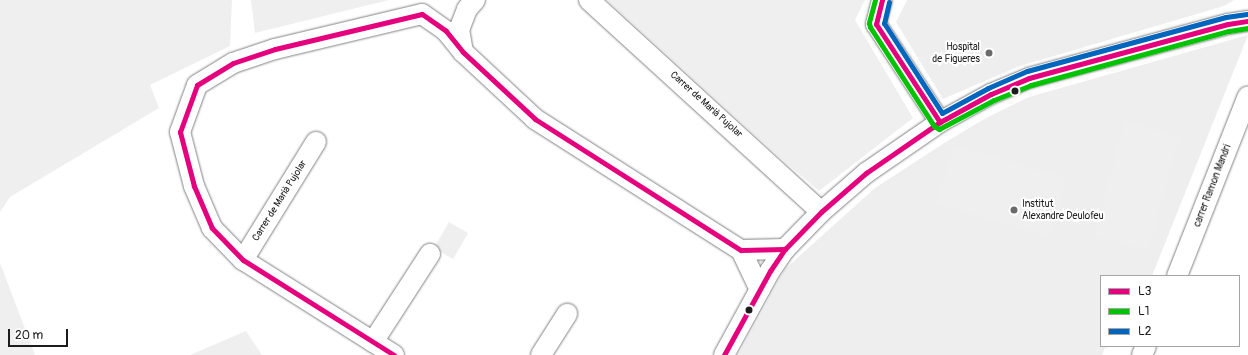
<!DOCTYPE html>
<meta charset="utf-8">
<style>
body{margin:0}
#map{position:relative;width:1248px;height:355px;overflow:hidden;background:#fff;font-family:Pangolin,sans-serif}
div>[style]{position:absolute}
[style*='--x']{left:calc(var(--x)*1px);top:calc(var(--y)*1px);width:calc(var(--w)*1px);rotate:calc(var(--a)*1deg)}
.built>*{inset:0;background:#eee}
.green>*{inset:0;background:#efefef;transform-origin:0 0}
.roads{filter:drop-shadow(0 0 1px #828282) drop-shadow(0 0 1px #828282)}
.minor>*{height:20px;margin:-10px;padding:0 10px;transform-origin:10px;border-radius:10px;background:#fff}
.bus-1>*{height:5px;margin:-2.5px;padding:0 2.5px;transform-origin:2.5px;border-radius:2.5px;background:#e5007d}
.bus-2>*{height:5px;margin:-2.5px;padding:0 2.5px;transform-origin:2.5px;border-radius:2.5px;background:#01c301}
.bus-3>*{height:5px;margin:-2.5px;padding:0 2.5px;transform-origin:2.5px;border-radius:2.5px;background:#0065bd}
.dots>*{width:11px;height:11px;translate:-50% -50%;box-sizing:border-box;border:2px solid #fff;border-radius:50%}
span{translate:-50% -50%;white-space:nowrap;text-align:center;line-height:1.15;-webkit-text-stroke:4px #fff;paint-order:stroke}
.poi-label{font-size:10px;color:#1c1c1c}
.right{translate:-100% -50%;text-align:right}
.left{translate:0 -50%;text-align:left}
.street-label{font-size:10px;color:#1c1c1c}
.legend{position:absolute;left:1100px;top:275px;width:140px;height:72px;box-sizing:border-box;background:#fff;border:1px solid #a4a4a4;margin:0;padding:5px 7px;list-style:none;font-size:12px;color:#1c1c1c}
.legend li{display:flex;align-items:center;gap:8px;height:20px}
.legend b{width:20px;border:1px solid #a4a4a4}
.scale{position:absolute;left:8px;top:329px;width:60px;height:18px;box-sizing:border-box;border:2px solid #1c1c1c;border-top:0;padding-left:5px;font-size:12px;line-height:14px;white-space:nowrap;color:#1c1c1c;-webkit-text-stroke:3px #fff;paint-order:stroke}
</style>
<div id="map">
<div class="built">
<div style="clip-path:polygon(907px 0,1234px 0,1224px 6px,1020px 66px,943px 99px,896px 22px)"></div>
<div style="clip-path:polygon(1248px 35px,1152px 276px,1101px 276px,1101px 346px,1112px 346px,1105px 348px,1102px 355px,738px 355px,785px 269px,875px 188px,949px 140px,986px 118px,1029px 97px)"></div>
</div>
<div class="green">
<div style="clip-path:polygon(0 0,232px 0,230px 46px,150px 85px,159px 108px,10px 197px,0 212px)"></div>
<div style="clip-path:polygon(251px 0,389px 0,255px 33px)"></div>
<div style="clip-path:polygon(607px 0,865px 0,855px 20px,913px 118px,819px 191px,785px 162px)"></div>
<div style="left:1125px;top:122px;width:56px;height:118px;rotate:15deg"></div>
<div style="left:954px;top:146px;width:116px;height:60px;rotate:16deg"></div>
<div style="left:449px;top:222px;width:22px;height:30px;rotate:30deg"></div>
<div style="clip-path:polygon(0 263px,35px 355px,0 355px)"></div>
<div style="clip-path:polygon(246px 331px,262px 355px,190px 355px)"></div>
</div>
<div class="roads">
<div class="minor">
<div style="--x:589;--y:0;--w:314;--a:42.4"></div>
<div style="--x:882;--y:0;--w:25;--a:104"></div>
<div style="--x:876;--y:24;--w:117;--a:56.9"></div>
<div style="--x:463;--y:52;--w:22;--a:-100"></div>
<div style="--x:459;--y:30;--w:22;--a:-69"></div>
<div style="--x:467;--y:9;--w:12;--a:-48"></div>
<div style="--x:741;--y:250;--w:44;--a:-1.3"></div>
<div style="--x:243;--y:260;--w:139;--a:-58.3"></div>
<div style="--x:1177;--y:276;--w:193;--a:-68.5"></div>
<div style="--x:373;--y:342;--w:105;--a:-57.1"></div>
<div style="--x:394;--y:355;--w:178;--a:-147.8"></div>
<div style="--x:243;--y:260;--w:45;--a:-134.1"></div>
<div style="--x:212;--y:228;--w:46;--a:-113.2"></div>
<div style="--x:194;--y:186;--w:56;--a:-104.5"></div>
<div style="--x:180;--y:132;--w:50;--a:-70.1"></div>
<div style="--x:197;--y:85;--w:42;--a:-31.4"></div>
<div style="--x:233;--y:63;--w:44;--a:-18.4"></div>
<div style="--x:275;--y:49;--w:151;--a:-13.4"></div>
<div style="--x:422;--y:14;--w:29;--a:35"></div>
<div style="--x:446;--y:31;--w:27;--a:51"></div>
<div style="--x:463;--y:52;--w:98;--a:42.9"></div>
<div style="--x:535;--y:119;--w:244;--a:32.5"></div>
<div style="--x:741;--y:250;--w:44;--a:64.6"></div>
<div style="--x:541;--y:355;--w:49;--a:-57.6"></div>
<div style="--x:724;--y:355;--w:96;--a:-61.3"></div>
<div style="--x:770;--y:271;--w:27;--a:-56"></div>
<div style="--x:785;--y:249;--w:52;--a:-45.8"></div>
<div style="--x:821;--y:212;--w:60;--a:-40.9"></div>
<div style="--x:866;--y:173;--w:90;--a:-34.6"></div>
<div style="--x:940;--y:122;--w:58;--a:-28.8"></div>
<div style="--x:991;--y:94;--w:41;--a:-22.8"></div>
<div style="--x:1029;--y:78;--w:206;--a:-15.2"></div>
<div style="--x:1228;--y:24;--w:20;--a:-9"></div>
<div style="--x:1142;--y:355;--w:10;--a:-66"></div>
</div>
</div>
<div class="bus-1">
<div style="--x:882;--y:0;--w:25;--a:104"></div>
<div style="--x:876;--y:24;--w:117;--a:56.9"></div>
<div style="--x:394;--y:355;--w:178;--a:-147.8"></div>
<div style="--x:243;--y:260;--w:45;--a:-134.1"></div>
<div style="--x:212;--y:228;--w:46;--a:-113.2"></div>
<div style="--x:194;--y:186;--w:56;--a:-104.5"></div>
<div style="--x:180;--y:132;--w:50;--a:-70.1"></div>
<div style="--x:197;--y:85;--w:42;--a:-31.4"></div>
<div style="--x:233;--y:63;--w:44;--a:-18.4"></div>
<div style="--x:275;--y:49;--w:151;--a:-13.4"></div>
<div style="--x:422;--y:14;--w:29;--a:35"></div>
<div style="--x:446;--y:31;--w:27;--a:51"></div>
<div style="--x:463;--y:52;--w:98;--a:42.9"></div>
<div style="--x:535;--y:119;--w:244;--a:32.5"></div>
<div style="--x:741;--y:250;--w:44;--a:-1.3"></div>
<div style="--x:724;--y:355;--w:96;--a:-61.3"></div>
<div style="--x:770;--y:271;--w:27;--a:-56"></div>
<div style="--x:785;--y:249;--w:52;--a:-45.8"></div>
<div style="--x:821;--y:212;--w:60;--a:-40.9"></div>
<div style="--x:866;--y:173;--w:90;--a:-34.6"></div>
<div style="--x:940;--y:122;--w:58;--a:-28.8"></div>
<div style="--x:991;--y:94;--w:41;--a:-22.8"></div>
<div style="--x:1029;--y:78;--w:206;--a:-15.2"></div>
<div style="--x:1228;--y:24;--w:20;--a:-9"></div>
</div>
<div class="bus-2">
<div style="--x:875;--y:0;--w:24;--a:105"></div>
<div style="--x:869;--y:23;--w:4;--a:76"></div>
<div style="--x:870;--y:27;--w:118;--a:57.1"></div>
<div style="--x:934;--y:126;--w:6;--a:31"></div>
<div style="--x:939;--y:129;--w:62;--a:-27.8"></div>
<div style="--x:994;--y:100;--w:40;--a:-22"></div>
<div style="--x:1031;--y:85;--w:205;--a:-15.3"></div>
<div style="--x:1229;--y:31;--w:19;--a:-9"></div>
</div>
<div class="bus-3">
<div style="--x:889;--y:2;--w:22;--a:103"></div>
<div style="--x:884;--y:23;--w:107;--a:57.2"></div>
<div style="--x:942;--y:113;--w:52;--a:-28.5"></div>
<div style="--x:988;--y:88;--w:43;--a:-23.6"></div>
<div style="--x:1027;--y:71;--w:206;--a:-15.2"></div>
<div style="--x:1226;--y:17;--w:21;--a:-8"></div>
</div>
<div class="dots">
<div style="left:989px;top:53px;background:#6b6b6b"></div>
<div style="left:1015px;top:91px;background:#1c1c1c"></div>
<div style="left:1014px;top:210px;background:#6b6b6b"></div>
<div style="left:749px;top:310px;background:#1c1c1c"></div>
</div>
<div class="poi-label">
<span class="right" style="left:980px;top:53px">Hospital<br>de Figueres</span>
<span class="left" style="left:1022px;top:210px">Institut<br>Alexandre Deulofeu</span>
</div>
<div class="street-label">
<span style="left:706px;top:105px;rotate:42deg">Carrer de Marià Pujolar</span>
<span style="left:1213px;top:186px;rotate:-69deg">carrer Ramon Mandri</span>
<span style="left:280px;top:201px;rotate:-58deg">Carrer de Marià Pujolar</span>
</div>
<ul class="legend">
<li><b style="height:5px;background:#e5007d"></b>L3</li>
<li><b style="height:5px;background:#01c301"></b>L1</li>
<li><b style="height:5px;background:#0065bd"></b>L2</li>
</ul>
<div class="scale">20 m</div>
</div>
